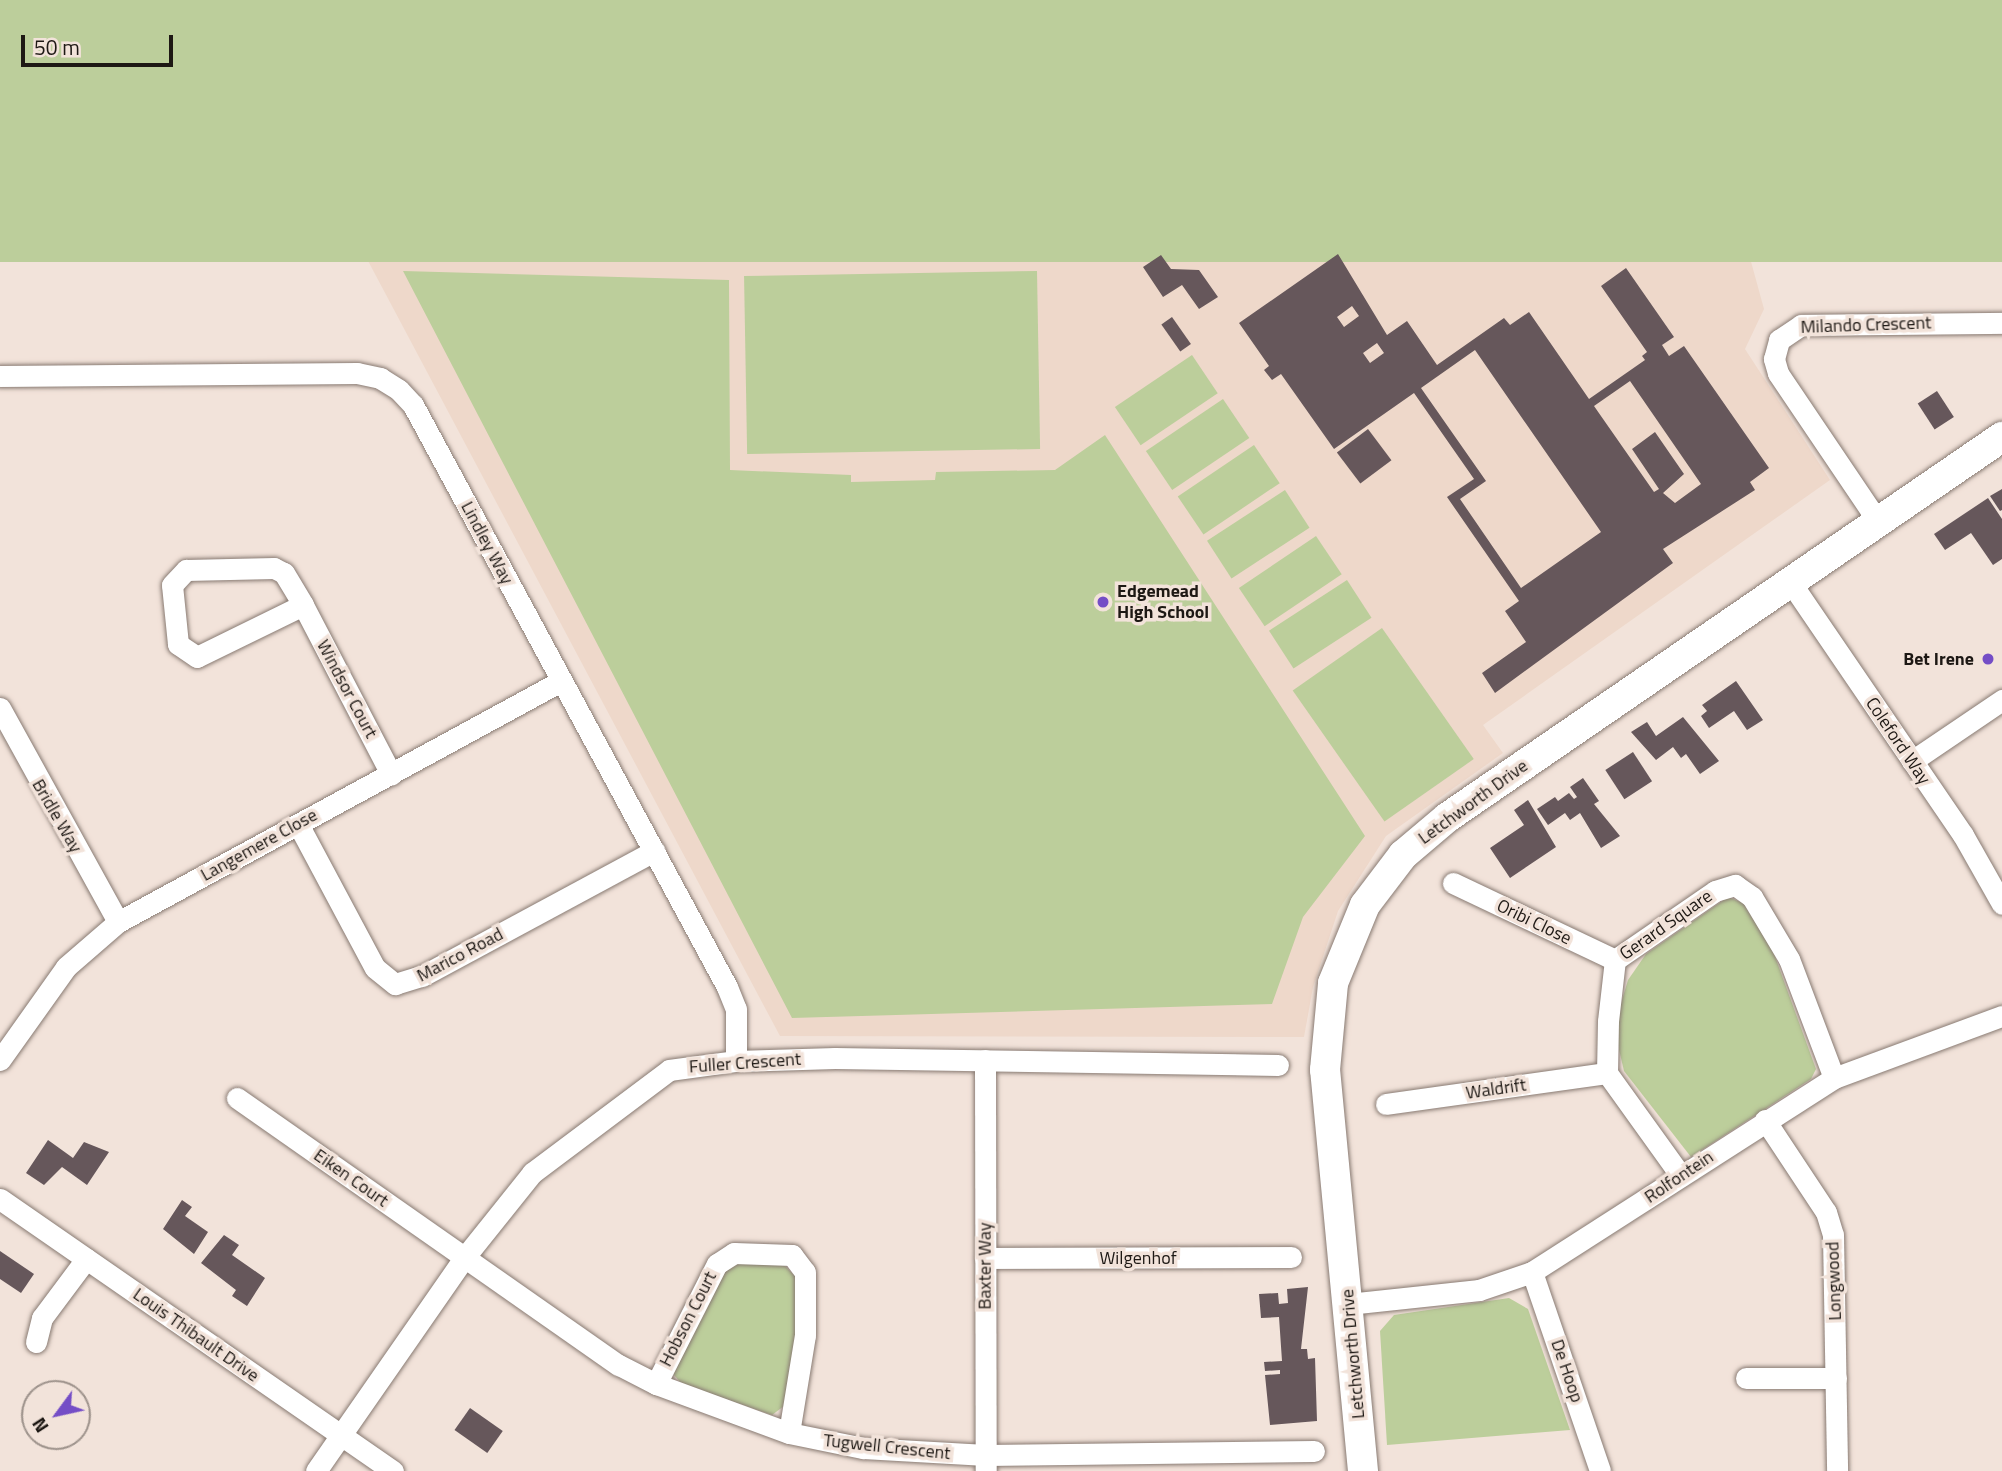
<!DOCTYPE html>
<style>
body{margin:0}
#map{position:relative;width:2002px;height:1471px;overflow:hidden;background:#f2e3da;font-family:"Titillium Web",sans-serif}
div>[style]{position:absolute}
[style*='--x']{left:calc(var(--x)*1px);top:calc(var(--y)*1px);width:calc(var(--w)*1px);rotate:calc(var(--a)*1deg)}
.built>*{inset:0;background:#eed8ca}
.green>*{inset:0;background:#bcce9b;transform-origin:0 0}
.building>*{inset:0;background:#66575b;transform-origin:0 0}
.roads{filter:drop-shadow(0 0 2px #887a72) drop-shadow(0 0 2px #887a72)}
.street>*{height:21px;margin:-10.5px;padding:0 10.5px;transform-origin:10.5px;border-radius:10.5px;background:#fff}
.secondary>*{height:30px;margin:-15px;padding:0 15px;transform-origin:15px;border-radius:15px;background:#fff}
.dots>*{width:19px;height:19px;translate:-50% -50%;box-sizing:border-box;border:4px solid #f2e3da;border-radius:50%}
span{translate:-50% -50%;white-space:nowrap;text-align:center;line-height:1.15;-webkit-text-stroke:7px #f2e3da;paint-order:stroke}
.street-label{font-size:18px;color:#1d1814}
.poi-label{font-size:18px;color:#1d1814;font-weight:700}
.left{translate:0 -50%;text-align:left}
.right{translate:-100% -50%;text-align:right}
.north{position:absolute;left:21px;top:1380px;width:70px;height:70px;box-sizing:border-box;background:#f2e3da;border:2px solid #9d928b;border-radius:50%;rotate:237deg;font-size:19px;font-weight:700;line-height:28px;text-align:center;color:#1d1814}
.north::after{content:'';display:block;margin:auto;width:24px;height:32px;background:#744dc6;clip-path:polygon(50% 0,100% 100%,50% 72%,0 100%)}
.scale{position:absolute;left:21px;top:35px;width:152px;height:32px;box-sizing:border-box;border:4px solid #1d1814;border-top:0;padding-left:9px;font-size:21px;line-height:24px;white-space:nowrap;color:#1d1814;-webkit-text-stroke:5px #f2e3da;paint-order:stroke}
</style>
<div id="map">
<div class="built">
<div style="clip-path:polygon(1143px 246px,1747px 247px,1764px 309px,1745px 349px,1830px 480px,1483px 725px,1503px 753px,1386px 836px,1338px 911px,1313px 987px,1304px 1037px,780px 1036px,367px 259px)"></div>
</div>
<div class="green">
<div style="left:0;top:0;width:2002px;height:262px"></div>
<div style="clip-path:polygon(403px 271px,729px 280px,730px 470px,851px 475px,851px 482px,935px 480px,936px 472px,1055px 470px,1105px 435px,1365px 836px,1303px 917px,1272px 1004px,792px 1018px)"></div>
<div style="left:1037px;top:271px;width:178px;height:293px;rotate:89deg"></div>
<div style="left:1192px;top:355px;width:46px;height:93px;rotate:56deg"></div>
<div style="left:1223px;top:399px;width:47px;height:93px;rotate:56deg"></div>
<div style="left:1254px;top:445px;width:46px;height:92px;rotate:56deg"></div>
<div style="left:1285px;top:490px;width:45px;height:93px;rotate:57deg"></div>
<div style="left:1316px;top:536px;width:46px;height:93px;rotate:56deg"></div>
<div style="left:1347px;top:580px;width:45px;height:93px;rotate:57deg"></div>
<div style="left:1382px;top:628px;width:160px;height:109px;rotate:55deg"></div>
<div style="clip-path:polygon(1728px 897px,1743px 903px,1773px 951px,1816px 1069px,1811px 1079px,1691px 1157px,1624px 1071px,1617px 1041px,1619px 1010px,1628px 980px,1646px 954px)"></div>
<div style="clip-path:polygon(732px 1263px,783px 1264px,797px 1278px,798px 1333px,784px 1406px,772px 1415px,682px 1384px,674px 1375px,673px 1369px,717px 1275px)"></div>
<div style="clip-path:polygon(1509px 1298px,1528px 1309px,1570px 1430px,1387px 1445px,1380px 1331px,1394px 1315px)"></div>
</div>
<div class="building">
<div style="clip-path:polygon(evenodd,1338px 254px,1387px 335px,1407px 321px,1437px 365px,1504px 318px,1510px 325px,1529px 312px,1589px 399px,1645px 360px,1642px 356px,1647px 352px,1601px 286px,1626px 268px,1674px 337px,1662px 345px,1669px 356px,1684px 346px,1769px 468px,1750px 482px,1755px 490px,1663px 549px,1673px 563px,1495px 693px,1482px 673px,1526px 642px,1505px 611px,1519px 601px,1447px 497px,1474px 479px,1414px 393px,1334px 449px,1281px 374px,1272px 380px,1264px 370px,1269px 366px,1239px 323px,1338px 254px,1352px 306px,1359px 316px,1344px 327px,1337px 317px,1352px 306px,1338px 254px,1377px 343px,1384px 353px,1370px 363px,1363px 353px,1377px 343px,1338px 254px,1475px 350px,1601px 532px,1521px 588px,1460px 499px,1486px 481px,1421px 388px,1475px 350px,1338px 254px,1630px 381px,1701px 484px,1675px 503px,1663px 493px,1684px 474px,1655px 432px,1632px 449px,1659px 489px,1654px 492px,1594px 406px,1630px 381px)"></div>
<div style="clip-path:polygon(1161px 255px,1171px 269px,1199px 270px,1218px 297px,1199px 309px,1182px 285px,1163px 297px,1143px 267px)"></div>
<div style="left:1172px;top:317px;width:33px;height:13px;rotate:55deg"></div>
<div style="left:1937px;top:391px;width:31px;height:23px;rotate:57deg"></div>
<div style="left:1368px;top:429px;width:39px;height:39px;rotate:53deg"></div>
<div style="clip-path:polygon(2002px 489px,2002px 510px,2000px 511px,1990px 496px)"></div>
<div style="clip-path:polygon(1988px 498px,2002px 519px,2002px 559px,1993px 565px,1971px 533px,1945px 550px,1934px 534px)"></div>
<div style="clip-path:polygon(1736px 681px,1763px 720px,1747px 730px,1734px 711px,1709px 728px,1701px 716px,1707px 711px,1702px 705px)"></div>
<div style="clip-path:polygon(1683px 717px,1719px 761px,1700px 774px,1686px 754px,1681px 758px,1673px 747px,1656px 760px,1631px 732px,1647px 722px,1656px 736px)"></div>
<div style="left:1633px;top:752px;width:35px;height:33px;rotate:57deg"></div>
<div style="clip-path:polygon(1583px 778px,1599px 801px,1594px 804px,1620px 836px,1601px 848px,1580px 813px,1570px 820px,1565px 813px,1548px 825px,1537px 809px,1555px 797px,1558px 801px,1569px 793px,1574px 799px,1577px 797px,1570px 787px)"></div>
<div style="clip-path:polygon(1528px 800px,1556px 847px,1510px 878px,1490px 848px,1524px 825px,1514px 810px)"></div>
<div style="clip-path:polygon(48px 1140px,73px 1158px,84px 1142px,109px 1152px,87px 1185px,62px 1167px,44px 1185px,26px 1173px)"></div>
<div style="clip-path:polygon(182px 1200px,192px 1207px,185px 1216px,208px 1232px,194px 1254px,163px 1229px)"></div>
<div style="clip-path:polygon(224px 1235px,239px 1245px,232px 1255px,265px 1278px,247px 1306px,232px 1296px,236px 1290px,201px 1263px)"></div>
<div style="clip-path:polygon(0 1251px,34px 1274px,21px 1293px,0 1279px)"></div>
<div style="clip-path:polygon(1308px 1287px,1301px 1349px,1307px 1349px,1308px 1359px,1315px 1358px,1317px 1421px,1270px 1425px,1265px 1375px,1280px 1374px,1280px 1370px,1265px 1371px,1264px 1362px,1282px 1361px,1279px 1317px,1261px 1318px,1259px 1294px,1278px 1293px,1279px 1304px,1288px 1303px,1287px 1289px)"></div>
<div style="left:470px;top:1408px;width:40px;height:27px;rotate:35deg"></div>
</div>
<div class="roads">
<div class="street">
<div style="--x:0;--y:376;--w:357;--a:-0.5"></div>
<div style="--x:357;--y:373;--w:24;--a:12"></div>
<div style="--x:380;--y:378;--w:22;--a:32"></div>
<div style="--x:399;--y:390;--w:21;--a:47"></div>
<div style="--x:413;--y:405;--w:661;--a:61.65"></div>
<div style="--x:727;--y:987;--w:24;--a:68"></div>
<div style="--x:736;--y:1009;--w:52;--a:90"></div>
<div style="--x:1877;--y:520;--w:177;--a:-124"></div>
<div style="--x:1778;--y:373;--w:15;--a:-106"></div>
<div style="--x:1774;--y:359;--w:20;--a:-75"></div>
<div style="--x:1779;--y:340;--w:27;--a:-34"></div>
<div style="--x:1801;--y:325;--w:201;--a:-0.6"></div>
<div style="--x:1789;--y:580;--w:309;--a:55.7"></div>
<div style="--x:1963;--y:835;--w:79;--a:60.5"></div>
<div style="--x:303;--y:605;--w:118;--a:153.9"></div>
<div style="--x:197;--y:657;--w:23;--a:-146"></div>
<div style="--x:178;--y:644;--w:59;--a:-95.8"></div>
<div style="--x:172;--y:585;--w:21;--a:-47"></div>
<div style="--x:186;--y:570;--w:88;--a:-1.3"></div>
<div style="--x:274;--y:568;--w:11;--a:27"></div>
<div style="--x:284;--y:573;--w:37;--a:59"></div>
<div style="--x:303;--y:605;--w:191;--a:62.5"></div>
<div style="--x:0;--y:708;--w:244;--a:61.1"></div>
<div style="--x:1912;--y:761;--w:109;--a:-34.1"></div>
<div style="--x:298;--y:824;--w:163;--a:61.9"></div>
<div style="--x:375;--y:968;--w:26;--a:39"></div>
<div style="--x:395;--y:984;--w:28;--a:-17"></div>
<div style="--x:422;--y:976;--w:264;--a:-28.3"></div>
<div style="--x:1453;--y:883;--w:179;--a:25.4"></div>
<div style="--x:0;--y:1060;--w:114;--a:-54.6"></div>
<div style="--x:66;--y:967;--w:69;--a:-40.9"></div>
<div style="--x:118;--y:922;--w:504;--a:-28.55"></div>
<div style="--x:985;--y:1060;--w:411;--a:89.9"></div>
<div style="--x:237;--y:1098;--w:466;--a:35"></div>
<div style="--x:619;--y:1365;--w:42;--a:27.2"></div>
<div style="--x:656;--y:1384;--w:142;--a:20.2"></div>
<div style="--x:789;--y:1433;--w:76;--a:11.5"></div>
<div style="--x:863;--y:1448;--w:123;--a:3.3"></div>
<div style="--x:986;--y:1455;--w:328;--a:-0.7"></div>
<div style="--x:1386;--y:1104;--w:223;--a:-8"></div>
<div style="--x:1765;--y:1120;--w:110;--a:56.5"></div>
<div style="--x:1826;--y:1212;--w:24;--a:73"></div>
<div style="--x:1833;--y:1235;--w:236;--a:89"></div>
<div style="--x:1681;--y:1176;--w:127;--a:-125.7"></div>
<div style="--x:1607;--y:1073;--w:52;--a:-88.9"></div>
<div style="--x:1608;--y:1021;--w:61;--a:-83.5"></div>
<div style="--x:1615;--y:960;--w:121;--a:-34.6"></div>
<div style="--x:1715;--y:891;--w:21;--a:-17"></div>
<div style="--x:1735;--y:885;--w:21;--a:35"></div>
<div style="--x:1752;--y:897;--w:72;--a:59.2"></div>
<div style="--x:1789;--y:959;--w:127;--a:69.3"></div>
<div style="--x:0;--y:1199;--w:478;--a:34.7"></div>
<div style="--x:985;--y:1258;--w:306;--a:-0.2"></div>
<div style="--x:1532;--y:1272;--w:210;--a:71.1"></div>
<div style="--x:1348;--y:1304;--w:132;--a:-6.1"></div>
<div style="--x:1479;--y:1290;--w:56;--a:-18.8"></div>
<div style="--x:1532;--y:1272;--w:359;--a:-32.7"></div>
<div style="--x:1834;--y:1078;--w:179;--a:-20.3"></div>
<div style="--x:36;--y:1342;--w:25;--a:-76"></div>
<div style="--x:42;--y:1318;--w:74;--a:-53.3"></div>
<div style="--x:1746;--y:1378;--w:90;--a:0"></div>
<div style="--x:656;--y:1384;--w:135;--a:-63.1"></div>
<div style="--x:717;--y:1264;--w:20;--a:-33"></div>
<div style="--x:734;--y:1253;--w:58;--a:2"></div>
<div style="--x:792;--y:1255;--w:21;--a:53"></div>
<div style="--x:805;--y:1272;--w:63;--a:90"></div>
<div style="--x:805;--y:1335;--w:99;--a:99.3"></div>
<div style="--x:316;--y:1471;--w:259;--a:-55.2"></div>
<div style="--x:464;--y:1258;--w:109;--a:-51.3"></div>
<div style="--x:532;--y:1173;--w:171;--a:-36.9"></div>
<div style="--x:669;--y:1070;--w:68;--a:-7.7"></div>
<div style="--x:736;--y:1061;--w:99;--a:-1.7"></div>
<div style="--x:835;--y:1058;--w:443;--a:0.9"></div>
</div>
<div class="secondary">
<div style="--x:1363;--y:1471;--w:403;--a:-95.4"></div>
<div style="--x:1325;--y:1070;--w:87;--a:-84.7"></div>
<div style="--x:1333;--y:983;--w:84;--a:-67.7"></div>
<div style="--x:1365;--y:905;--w:63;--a:-52.8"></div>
<div style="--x:1403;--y:855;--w:59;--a:-40.2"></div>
<div style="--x:1448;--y:817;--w:672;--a:-34.45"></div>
</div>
</div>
<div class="dots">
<div style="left:1103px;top:602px;background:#744dc6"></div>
<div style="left:1988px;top:659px;background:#744dc6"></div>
</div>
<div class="street-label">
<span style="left:1866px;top:325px;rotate:-2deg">Milando Crescent</span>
<span style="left:487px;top:543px;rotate:62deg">Lindley Way</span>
<span style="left:347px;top:689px;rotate:62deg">Windsor Court</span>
<span style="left:1898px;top:741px;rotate:56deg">Coleford Way</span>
<span style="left:1473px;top:802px;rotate:-36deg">Letchworth Drive</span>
<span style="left:57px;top:816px;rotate:60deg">Bridle Way</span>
<span style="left:259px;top:845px;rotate:-29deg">Langemere Close</span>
<span style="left:1534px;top:922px;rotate:26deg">Oribi Close</span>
<span style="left:1666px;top:925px;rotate:-35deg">Gerard Square</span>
<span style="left:460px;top:955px;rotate:-28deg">Marico Road</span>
<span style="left:745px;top:1063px;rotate:-4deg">Fuller Crescent</span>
<span style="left:1496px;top:1089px;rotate:-8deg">Waldrift</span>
<span style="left:1679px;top:1177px;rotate:-34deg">Rolfontein</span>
<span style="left:351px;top:1178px;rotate:35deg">Eiken Court</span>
<span style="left:1138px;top:1258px">Wilgenhof</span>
<span style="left:985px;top:1266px;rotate:-90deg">Baxter Way</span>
<span style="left:1834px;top:1281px;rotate:-92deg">Longwood</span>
<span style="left:688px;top:1319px;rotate:-63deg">Hobson Court</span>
<span style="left:196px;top:1335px;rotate:35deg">Louis Thibault Drive</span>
<span style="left:1353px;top:1354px;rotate:-95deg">Letchworth Drive</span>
<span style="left:1567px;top:1371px;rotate:71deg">De Hoop</span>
<span style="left:887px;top:1447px;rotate:6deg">Tugwell Crescent</span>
</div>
<div class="poi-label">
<span class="left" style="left:1117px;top:602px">Edgemead<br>High School</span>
<span class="right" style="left:1974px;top:659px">Bet Irene</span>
</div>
<div class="north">N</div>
<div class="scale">50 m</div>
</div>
